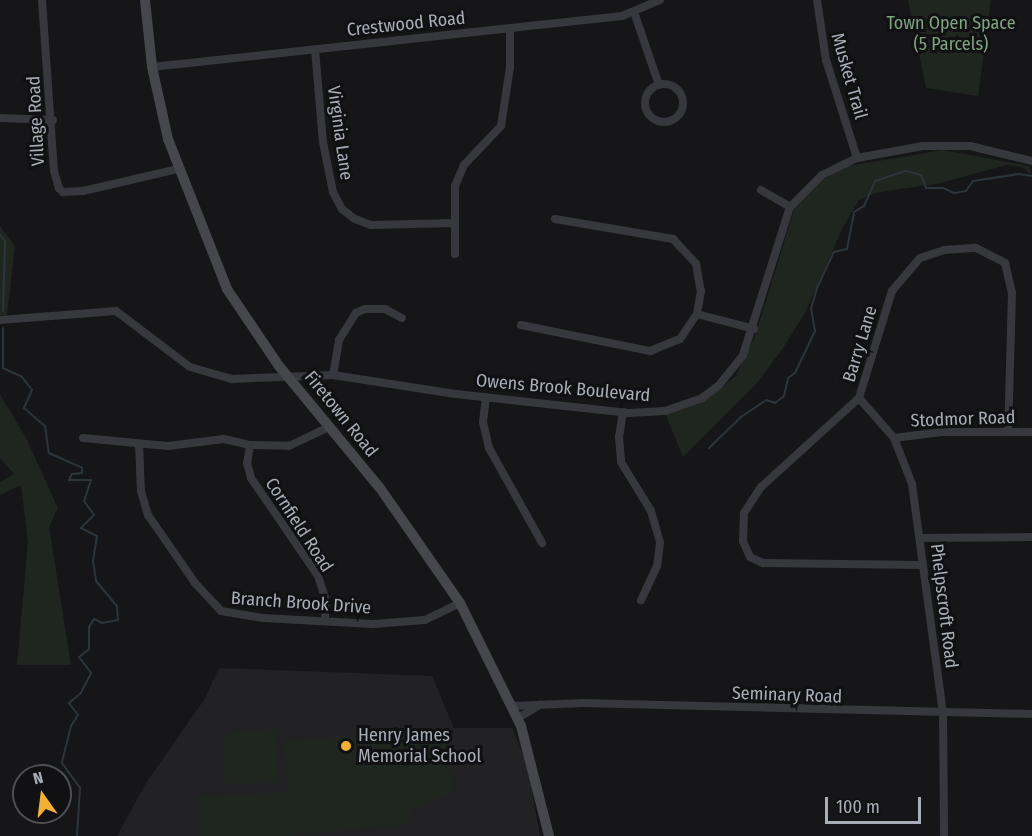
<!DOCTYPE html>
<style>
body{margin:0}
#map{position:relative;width:1032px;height:836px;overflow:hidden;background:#161618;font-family:"Fira Sans Condensed",sans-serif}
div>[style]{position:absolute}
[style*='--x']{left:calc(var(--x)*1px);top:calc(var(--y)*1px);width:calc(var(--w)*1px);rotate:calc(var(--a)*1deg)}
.built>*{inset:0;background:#222225}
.green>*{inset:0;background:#1e261f}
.stream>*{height:2px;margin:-1px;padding:0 1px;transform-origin:1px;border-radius:1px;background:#2c353c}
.street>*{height:8px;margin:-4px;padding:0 4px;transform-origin:4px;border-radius:4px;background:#37383d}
.street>.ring{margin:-4px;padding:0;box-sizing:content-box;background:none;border:8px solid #37383d;border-radius:50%}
.secondary>*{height:10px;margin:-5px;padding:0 5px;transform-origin:5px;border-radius:5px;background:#45474d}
.dots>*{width:16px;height:16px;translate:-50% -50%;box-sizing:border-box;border:3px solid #111113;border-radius:50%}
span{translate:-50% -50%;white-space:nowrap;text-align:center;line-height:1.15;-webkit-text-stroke:6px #111113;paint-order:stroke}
.street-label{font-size:18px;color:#a8adb8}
.park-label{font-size:18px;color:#7fa381}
.poi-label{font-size:18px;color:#a8adb8}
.left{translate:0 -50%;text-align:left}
.north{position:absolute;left:12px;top:764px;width:60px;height:60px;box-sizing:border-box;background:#111113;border:2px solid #4d4f55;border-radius:50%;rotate:346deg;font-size:16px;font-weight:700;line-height:24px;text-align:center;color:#a8adb8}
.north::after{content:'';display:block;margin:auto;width:21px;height:27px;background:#f2b134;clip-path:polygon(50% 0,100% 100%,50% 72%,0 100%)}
.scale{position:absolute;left:825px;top:797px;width:96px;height:27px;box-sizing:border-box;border:3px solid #a8adb8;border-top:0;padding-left:8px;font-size:18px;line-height:21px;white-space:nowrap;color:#a8adb8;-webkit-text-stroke:4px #111113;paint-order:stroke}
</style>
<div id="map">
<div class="built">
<div style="clip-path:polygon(219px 668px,432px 676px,454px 728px,512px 728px,527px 763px,540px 836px,117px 836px,146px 783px,204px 700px)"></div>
</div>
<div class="green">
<div style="clip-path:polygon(908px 0,991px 0,978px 96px,926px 88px)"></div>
<div style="clip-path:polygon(943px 150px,1029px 166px,1032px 176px,1023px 167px,1007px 165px,940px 183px,875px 193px,859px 200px,843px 227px,805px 313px,783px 348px,757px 383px,683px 457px,665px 413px,704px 401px,736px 376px,756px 333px,795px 207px,824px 179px,848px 166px)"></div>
<div style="clip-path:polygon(0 226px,15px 246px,7px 315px,0 315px)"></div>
<div style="clip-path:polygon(0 394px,26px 438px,58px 508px,49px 527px,71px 665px,17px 665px,28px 542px,21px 485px,0 495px,0 482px,14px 474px,0 458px)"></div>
<div style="clip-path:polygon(276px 729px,279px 782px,225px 785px,222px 741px,232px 732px)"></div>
<div style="clip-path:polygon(445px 732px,453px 793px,412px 810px,409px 824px,285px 836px,202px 836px,200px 796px,287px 792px,284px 740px)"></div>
</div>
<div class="stream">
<div style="--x:0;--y:235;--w:8;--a:50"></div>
<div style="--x:5;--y:241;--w:70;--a:91.6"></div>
<div style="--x:3;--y:328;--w:40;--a:90"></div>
<div style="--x:3;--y:368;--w:21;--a:25"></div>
<div style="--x:22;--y:377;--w:16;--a:52"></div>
<div style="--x:32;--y:390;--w:20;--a:114"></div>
<div style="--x:24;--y:408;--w:28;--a:41"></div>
<div style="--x:45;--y:426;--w:27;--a:82"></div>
<div style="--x:49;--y:453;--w:36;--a:24"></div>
<div style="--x:82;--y:468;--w:5;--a:90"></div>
<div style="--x:82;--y:473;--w:10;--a:174"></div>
<div style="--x:72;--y:474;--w:7;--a:117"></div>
<div style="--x:69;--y:480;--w:22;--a:0"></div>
<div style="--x:91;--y:480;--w:22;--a:108"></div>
<div style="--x:84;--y:501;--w:17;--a:54"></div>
<div style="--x:94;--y:515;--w:18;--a:135"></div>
<div style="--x:81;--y:528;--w:18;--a:27"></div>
<div style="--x:97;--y:536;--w:25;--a:99"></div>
<div style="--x:93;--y:561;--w:20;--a:81"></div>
<div style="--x:96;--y:581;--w:33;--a:50"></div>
<div style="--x:117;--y:606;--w:14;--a:86"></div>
<div style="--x:118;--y:620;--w:16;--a:169"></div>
<div style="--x:102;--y:623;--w:9;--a:-153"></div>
<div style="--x:94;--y:619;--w:9;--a:122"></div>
<div style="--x:89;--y:627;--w:22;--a:90"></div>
<div style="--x:89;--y:649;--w:13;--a:141"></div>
<div style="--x:79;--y:657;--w:20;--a:53"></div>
<div style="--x:91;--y:673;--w:22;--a:117"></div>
<div style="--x:81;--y:693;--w:16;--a:140"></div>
<div style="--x:69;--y:703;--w:15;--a:53"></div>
<div style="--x:78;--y:715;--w:13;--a:122"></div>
<div style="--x:71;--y:726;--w:38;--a:104"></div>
<div style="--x:62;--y:763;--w:31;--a:54"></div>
<div style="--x:80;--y:788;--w:48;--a:93.6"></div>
<div style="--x:709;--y:448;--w:45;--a:-44.1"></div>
<div style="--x:741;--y:417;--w:30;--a:-34"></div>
<div style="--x:766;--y:400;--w:9;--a:18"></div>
<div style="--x:775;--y:403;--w:11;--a:-38"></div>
<div style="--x:784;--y:396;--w:18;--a:-77"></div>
<div style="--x:788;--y:378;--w:9;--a:-36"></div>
<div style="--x:795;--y:373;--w:47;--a:-64.5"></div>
<div style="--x:815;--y:331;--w:22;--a:-100"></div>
<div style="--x:811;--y:309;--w:22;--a:-74"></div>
<div style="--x:817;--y:288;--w:40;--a:-65"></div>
<div style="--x:834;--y:252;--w:13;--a:-13"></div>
<div style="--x:847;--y:249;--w:38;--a:-79"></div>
<div style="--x:854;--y:212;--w:12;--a:-31"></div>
<div style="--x:864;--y:206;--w:27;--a:-66"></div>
<div style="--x:875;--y:181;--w:33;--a:-18"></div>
<div style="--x:906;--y:171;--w:16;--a:15"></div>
<div style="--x:921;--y:175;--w:14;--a:69"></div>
<div style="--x:926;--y:188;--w:17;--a:0"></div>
<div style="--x:943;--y:188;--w:12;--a:24"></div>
<div style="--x:954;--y:193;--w:12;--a:-9"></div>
<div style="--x:966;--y:191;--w:12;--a:-55"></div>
<div style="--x:973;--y:181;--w:47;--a:-8.7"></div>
<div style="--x:1019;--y:174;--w:13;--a:9"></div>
</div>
<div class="street">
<div style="--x:42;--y:0;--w:171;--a:86"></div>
<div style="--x:54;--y:171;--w:18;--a:74"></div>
<div style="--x:59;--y:188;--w:6;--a:45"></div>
<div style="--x:63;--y:192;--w:20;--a:-3"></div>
<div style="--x:83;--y:191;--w:98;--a:-13"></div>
<div style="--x:817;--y:0;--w:61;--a:81.5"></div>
<div style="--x:826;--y:60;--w:103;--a:72.4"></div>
<div style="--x:634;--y:12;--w:77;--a:71.1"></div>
<div style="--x:315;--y:49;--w:93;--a:85.1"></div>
<div style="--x:323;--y:142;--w:51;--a:78.7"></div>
<div style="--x:333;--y:192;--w:19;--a:62"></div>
<div style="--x:342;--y:209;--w:16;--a:38"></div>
<div style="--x:355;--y:219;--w:17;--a:21"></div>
<div style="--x:371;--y:225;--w:84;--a:-1.4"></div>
<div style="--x:152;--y:67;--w:473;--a:-6.2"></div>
<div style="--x:622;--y:16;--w:41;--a:-22.8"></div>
<div class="ring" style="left:645px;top:84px;width:30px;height:30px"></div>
<div style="--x:0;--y:118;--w:53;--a:2.2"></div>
<div style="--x:761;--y:190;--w:34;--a:30"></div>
<div style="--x:555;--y:219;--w:120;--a:9.6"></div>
<div style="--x:673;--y:239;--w:34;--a:47"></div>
<div style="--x:696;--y:264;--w:27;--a:80"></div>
<div style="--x:701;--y:291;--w:23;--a:100"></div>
<div style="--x:697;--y:314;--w:59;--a:14.7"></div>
<div style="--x:455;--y:254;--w:68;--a:-90"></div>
<div style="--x:455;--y:186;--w:23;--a:-67"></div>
<div style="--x:464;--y:165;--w:54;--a:-46.5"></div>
<div style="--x:501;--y:126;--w:60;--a:-81.3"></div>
<div style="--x:510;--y:67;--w:39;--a:-90"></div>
<div style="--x:0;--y:320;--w:116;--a:-4.4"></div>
<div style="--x:116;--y:311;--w:93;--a:37.1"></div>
<div style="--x:190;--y:367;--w:44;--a:15.9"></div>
<div style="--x:232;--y:379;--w:101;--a:-2.3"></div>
<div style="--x:333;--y:375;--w:124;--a:8.8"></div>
<div style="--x:456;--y:394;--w:174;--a:6.3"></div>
<div style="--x:629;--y:413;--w:36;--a:-3"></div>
<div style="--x:665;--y:411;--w:39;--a:-19"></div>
<div style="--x:702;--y:398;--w:21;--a:-37"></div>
<div style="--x:719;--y:385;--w:38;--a:-51"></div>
<div style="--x:743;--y:355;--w:155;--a:-72.4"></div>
<div style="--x:790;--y:207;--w:45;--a:-45"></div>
<div style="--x:822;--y:175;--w:39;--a:-26"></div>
<div style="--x:857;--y:158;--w:67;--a:-10.3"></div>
<div style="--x:923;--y:146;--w:47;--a:0"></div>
<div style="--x:970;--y:146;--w:64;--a:13.6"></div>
<div style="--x:521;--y:325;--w:132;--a:11.4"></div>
<div style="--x:650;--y:351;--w:32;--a:-22"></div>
<div style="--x:680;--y:339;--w:30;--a:-56"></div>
<div style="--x:333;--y:375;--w:36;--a:-80"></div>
<div style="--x:339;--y:340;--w:32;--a:-58"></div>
<div style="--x:356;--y:313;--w:10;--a:-24"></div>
<div style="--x:365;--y:309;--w:20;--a:0"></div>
<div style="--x:385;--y:309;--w:19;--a:28"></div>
<div style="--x:486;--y:397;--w:25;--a:97"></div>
<div style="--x:483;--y:422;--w:27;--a:77"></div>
<div style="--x:489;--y:448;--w:109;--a:60.8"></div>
<div style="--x:859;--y:398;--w:53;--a:48.8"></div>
<div style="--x:894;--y:438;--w:49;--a:68.6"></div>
<div style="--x:912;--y:484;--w:231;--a:82.3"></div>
<div style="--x:943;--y:713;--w:123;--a:89.5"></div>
<div style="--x:623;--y:412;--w:25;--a:99"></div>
<div style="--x:619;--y:437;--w:25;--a:85"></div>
<div style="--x:621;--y:462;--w:57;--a:58.5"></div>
<div style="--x:651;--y:511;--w:33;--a:74"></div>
<div style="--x:660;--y:543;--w:23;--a:97"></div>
<div style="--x:657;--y:566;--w:38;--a:115"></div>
<div style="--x:83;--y:438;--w:85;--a:5.4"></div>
<div style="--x:168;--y:446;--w:56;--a:-7.1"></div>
<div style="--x:224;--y:439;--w:27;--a:13"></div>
<div style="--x:250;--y:445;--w:39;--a:1"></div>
<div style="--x:289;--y:446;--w:44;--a:-25.4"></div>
<div style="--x:894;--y:438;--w:48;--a:-7.1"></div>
<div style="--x:942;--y:432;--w:90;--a:0"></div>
<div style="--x:139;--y:444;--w:47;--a:87.6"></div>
<div style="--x:141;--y:491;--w:25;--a:74"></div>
<div style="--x:148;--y:515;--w:83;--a:55.3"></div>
<div style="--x:195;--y:583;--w:38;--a:47"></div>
<div style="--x:221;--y:611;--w:43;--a:9.5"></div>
<div style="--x:263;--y:618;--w:110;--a:3.1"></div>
<div style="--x:373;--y:624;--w:52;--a:-4.4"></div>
<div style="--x:425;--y:620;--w:39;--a:-26"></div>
<div style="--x:250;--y:445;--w:18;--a:99"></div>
<div style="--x:247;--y:463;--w:16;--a:75"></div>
<div style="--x:251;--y:478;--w:119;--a:55.6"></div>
<div style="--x:318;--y:576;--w:25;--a:72"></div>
<div style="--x:326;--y:600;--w:20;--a:93"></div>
<div style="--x:920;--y:538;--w:112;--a:-0.5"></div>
<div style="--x:923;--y:565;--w:160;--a:-179.3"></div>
<div style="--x:763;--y:563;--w:14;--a:-155"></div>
<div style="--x:750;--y:557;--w:17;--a:-114"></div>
<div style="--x:743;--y:541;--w:28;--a:-88"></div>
<div style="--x:744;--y:513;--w:31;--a:-57"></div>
<div style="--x:761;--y:487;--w:132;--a:-42.2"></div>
<div style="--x:859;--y:398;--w:112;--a:-72.9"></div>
<div style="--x:892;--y:291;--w:43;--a:-49.7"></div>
<div style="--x:920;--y:258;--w:25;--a:-18"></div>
<div style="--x:944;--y:250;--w:32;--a:-4"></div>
<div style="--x:976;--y:248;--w:33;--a:27"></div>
<div style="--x:1005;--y:263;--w:31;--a:77"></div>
<div style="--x:1012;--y:293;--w:139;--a:91.6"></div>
<div style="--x:513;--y:706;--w:70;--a:-2.5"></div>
<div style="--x:583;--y:703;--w:449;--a:1.4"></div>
<div style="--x:518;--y:718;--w:26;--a:-31"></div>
</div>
<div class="secondary">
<div style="--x:145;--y:0;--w:67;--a:84"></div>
<div style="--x:152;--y:67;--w:74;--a:77.5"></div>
<div style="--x:168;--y:139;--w:161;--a:68.5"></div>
<div style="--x:227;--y:289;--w:93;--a:56"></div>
<div style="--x:279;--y:366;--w:158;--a:50.4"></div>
<div style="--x:380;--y:488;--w:140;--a:55.2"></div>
<div style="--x:460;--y:603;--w:137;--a:63.6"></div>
<div style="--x:521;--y:726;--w:114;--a:75.7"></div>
</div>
<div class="dots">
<div style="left:346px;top:746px;background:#f2b134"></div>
</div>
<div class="street-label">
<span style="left:406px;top:24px;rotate:-6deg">Crestwood Road</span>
<span style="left:849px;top:76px;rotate:74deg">Musket Trail</span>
<span style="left:36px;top:121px;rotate:-93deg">Village Road</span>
<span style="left:340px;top:133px;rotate:82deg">Virginia Lane</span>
<span style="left:860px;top:344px;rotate:-73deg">Barry Lane</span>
<span style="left:563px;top:388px;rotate:5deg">Owens Brook Boulevard</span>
<span style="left:341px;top:414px;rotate:51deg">Firetown Road</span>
<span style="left:963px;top:419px;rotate:-2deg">Stodmor Road</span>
<span style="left:299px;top:525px;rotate:57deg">Cornfield Road</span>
<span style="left:301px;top:603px;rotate:4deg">Branch Brook Drive</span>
<span style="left:944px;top:606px;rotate:83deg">Phelpscroft Road</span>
<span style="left:787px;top:695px;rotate:2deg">Seminary Road</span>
</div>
<div class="park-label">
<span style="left:951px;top:34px">Town Open Space<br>(5 Parcels)</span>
</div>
<div class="poi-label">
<span class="left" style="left:358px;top:746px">Henry James<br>Memorial School</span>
</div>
<div class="north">N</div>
<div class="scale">100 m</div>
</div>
